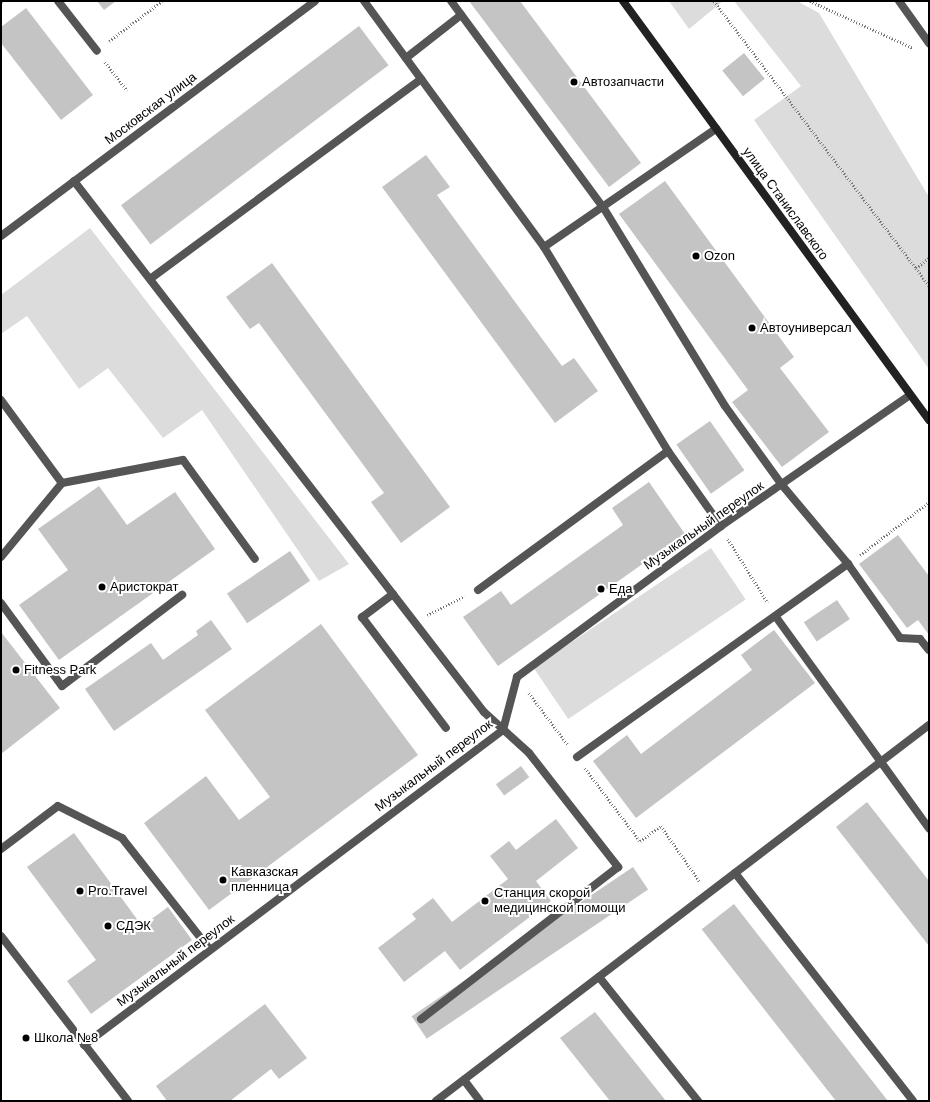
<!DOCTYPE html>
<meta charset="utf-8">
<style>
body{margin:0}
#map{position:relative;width:930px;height:1102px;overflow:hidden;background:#fff;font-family:Arial,sans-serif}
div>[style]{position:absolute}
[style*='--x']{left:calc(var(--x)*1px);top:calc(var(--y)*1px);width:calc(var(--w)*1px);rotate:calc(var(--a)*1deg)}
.green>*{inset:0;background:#dcdcdc;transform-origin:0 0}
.building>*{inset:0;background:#c4c4c4;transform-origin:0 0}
.path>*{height:2.5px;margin-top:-1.25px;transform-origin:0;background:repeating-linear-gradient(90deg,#777 0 1px,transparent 0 3px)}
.service>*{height:8px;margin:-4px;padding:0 4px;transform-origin:4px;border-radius:4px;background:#555}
.minor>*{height:8px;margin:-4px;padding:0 4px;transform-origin:4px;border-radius:4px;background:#555}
.secondary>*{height:8px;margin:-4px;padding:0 4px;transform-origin:4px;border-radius:4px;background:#222}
.dots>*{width:11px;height:11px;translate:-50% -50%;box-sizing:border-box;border:2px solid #fff;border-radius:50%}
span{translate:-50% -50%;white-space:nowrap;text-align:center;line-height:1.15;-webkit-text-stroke:4px #fff;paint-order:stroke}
.poi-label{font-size:13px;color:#000}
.left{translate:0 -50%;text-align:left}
.street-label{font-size:13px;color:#000}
.frame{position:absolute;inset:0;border:2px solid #000;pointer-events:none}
</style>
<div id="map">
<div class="green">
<div style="clip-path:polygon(669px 1px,723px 1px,689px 29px)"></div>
<div style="clip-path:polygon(734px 1px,797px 1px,819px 13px,929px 197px,929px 369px,754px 120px,801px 86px)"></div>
<div style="clip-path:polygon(90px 228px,349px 564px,319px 581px,202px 410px,163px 438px,108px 368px,79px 389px,27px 316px,1px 334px,1px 295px)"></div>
<div style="left:711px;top:548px;width:62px;height:214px;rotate:56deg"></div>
</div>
<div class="building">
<div style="clip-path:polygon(97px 1px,116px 1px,104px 10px)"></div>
<div style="clip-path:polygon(469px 1px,520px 1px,641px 163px,609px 187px)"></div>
<div style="clip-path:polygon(26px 8px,93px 95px,61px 120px,1px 43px,1px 27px)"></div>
<div style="left:359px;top:26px;width:49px;height:298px;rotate:53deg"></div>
<div style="left:744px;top:53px;width:33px;height:28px;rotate:51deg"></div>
<div style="clip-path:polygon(426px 155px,450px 187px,437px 195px,562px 366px,574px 358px,598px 391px,555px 423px,382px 187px)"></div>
<div style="clip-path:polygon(665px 181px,794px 357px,780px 368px,829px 432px,782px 467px,732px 402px,748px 390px,619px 214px)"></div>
<div style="clip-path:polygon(272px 263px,450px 507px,401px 543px,371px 502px,384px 493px,259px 323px,250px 329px,226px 297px)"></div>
<div style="left:710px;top:421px;width:60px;height:41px;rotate:55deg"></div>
<div style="clip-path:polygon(649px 482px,685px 534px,498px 666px,463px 617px,501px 591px,511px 605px,623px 525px,612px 508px)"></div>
<div style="clip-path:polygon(99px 486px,127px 525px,175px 492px,215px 549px,59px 660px,19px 605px,68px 570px,38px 529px)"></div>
<div style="clip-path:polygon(898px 535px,929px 576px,929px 635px,918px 620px,907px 628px,859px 564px)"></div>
<div style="left:290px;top:551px;width:36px;height:76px;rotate:56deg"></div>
<div style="left:837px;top:600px;width:23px;height:40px;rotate:56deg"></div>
<div style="clip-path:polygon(211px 620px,232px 649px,114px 731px,85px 689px,151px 643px,163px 660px,198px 635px,196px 631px)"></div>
<div style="clip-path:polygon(321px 624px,418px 755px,209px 910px,144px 823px,206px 776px,239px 820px,270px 797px,205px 710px)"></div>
<div style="clip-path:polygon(774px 630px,815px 683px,636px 818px,593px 761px,627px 735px,641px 754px,752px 670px,741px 655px)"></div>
<div style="clip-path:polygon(1px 632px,60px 708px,1px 754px)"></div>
<div style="left:521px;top:766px;width:14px;height:31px;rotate:54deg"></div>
<div style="clip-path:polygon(867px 802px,929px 881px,929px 946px,836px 827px)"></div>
<div style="clip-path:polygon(556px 819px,578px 848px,536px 881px,551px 901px,460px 970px,445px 951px,404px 982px,378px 948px,416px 919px,412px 914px,433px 898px,452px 922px,508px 879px,490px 856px,509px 841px,516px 850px)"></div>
<div style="clip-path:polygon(74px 833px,142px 926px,168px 907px,192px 940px,91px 1014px,67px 981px,96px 960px,27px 867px)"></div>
<div style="left:633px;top:867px;width:27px;height:267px;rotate:56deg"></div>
<div style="left:734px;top:904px;width:250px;height:41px;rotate:52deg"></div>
<div style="clip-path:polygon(265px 1004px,307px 1058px,279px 1079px,271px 1069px,230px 1101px,167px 1101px,156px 1086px)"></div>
<div style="clip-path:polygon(595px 1012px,666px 1101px,610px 1101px,560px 1038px)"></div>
</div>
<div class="path">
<div style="--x:714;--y:1;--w:335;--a:52.9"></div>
<div style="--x:916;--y:268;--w:16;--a:-38"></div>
<div style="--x:810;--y:1;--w:113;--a:24.5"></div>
<div style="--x:1;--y:2;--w:1;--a:-45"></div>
<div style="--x:109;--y:41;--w:66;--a:-37"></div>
<div style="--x:105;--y:62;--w:36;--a:52"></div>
<div style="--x:916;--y:268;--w:22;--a:54"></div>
<div style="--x:728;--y:539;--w:75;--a:58"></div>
<div style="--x:860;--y:555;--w:87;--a:-37.5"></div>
<div style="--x:427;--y:615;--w:42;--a:-26.6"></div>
<div style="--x:529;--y:693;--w:65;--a:53.1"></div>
<div style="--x:585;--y:768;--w:91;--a:53"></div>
<div style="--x:640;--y:841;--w:26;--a:-36"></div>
<div style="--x:661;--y:826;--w:68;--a:55.1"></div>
</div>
<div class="service">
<div style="--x:58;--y:1;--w:63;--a:52"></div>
<div style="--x:364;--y:1;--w:305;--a:53.8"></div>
<div style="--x:544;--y:247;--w:239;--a:58.7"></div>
<div style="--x:668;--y:451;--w:92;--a:54.8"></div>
<div style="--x:451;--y:1;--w:256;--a:53.6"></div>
<div style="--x:603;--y:207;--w:233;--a:58.5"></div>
<div style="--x:725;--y:406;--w:97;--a:54.2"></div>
<div style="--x:782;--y:485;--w:103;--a:50.1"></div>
<div style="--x:848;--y:564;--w:90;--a:54.9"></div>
<div style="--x:900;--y:638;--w:20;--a:3"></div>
<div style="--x:920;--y:639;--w:14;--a:51"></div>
<div style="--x:899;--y:1;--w:52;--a:54.5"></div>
<div style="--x:406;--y:58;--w:70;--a:-38"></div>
<div style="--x:74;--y:181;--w:671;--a:52.33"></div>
<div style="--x:484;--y:712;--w:61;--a:42.3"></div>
<div style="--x:529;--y:753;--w:145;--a:52"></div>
<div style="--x:618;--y:867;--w:249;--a:142.3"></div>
<div style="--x:544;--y:247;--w:209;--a:-34.5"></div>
<div style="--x:150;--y:279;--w:337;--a:-36.4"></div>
<div style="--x:1;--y:400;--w:103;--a:53.7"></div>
<div style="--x:1;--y:557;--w:96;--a:-50.5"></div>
<div style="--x:62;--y:483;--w:123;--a:-10.8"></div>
<div style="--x:183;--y:460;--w:122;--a:54"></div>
<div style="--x:478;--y:590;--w:235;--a:-36.2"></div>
<div style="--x:393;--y:594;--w:39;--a:143"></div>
<div style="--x:362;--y:617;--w:139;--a:52.9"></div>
<div style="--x:1;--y:603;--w:103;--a:53.7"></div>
<div style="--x:62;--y:686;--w:151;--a:-37.2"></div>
<div style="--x:776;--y:617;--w:261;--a:54.1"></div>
<div style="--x:577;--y:757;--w:333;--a:-35.5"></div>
<div style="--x:1;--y:849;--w:71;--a:-37"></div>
<div style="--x:58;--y:806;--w:72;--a:26.6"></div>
<div style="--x:122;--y:838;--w:142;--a:51.8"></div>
<div style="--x:735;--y:873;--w:289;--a:52"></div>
<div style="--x:599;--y:977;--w:159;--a:51.4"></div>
<div style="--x:464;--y:1080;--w:26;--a:53"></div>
<div style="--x:436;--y:1101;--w:620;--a:-37.33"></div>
</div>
<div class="minor">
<div style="--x:1;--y:236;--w:392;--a:-36.8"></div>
<div style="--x:1;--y:936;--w:208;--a:52.4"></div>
<div style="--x:84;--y:1045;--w:524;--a:-36.94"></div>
<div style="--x:503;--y:730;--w:55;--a:-75.2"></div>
<div style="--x:517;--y:677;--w:254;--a:-36.5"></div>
<div style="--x:721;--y:526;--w:230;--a:-34.7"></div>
</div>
<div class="secondary">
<div style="--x:623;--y:1;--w:519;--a:53.86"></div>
</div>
<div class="dots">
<div style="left:574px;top:82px;background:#000"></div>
<div style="left:696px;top:256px;background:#000"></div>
<div style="left:752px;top:328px;background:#000"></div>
<div style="left:102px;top:587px;background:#000"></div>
<div style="left:601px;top:589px;background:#000"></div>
<div style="left:16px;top:670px;background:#000"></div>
<div style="left:223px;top:880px;background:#000"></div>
<div style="left:80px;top:891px;background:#000"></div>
<div style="left:485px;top:901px;background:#000"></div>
<div style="left:108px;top:926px;background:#000"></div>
<div style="left:26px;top:1038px;background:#000"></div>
</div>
<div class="poi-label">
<span class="left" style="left:582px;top:82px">Автозапчасти</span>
<span class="left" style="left:704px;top:256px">Ozon</span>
<span class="left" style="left:760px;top:328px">Автоуниверсал</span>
<span class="left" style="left:110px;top:587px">Аристократ</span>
<span class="left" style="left:609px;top:589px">Еда</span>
<span class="left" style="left:24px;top:670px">Fitness Park</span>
<span class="left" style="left:231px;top:880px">Кавказская<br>пленница</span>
<span class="left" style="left:88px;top:891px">Pro.Travel</span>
<span class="left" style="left:494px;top:901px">Станция скорой<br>медицинской помощи</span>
<span class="left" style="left:116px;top:926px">СДЭК</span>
<span class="left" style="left:34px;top:1038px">Школа №8</span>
</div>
<div class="street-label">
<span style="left:151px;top:109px;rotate:-37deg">Московская улица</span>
<span style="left:785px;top:204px;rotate:54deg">улица Станиславского</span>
<span style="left:704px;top:526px;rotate:-35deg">Музыкальный переулок</span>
<span style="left:434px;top:766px;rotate:-37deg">Музыкальный переулок</span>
<span style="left:176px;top:961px;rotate:-37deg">Музыкальный переулок</span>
</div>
<div class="frame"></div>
</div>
